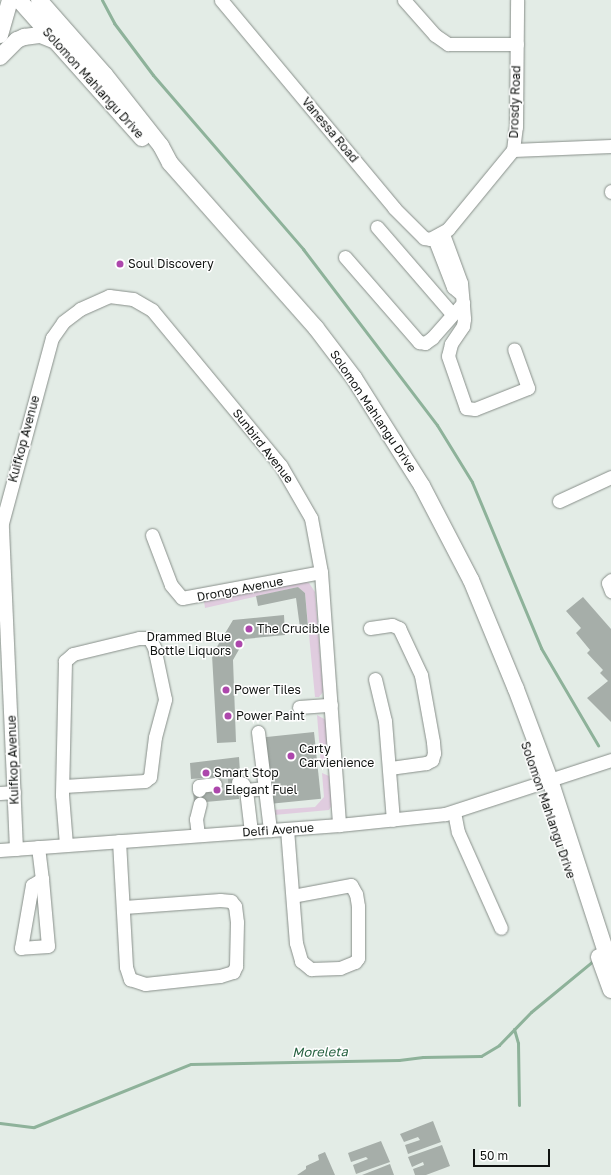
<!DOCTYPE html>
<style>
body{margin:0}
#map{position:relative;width:611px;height:1175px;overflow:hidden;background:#e3ece6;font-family:"Golos Text",sans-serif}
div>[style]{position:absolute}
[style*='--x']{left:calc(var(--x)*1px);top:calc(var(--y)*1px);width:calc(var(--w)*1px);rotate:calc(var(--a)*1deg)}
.green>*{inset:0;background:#e0ccdf}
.stream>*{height:3px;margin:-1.5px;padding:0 1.5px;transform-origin:1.5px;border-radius:1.5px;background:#8eb29a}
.building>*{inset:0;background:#a6aea9;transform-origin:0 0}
.minor-tunnel>*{height:13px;margin-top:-6.5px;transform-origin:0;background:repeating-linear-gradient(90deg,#c4ccc6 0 13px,transparent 0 19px)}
.roads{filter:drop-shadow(0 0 1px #888f8a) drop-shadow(0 0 1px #888f8a)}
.minor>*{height:13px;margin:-6.5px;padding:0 6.5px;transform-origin:6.5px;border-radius:6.5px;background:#fff}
.major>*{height:16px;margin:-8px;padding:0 8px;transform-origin:8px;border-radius:8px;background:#fff}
.dots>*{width:11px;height:11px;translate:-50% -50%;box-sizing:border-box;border:2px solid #fff;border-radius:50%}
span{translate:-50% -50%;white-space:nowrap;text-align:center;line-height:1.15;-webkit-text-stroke:3px #fff;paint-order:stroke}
.street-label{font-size:12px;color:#111412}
.poi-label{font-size:12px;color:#111412}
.left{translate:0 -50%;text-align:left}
.right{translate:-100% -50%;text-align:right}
.water-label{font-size:13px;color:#286342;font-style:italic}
.scale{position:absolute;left:473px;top:1149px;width:77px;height:18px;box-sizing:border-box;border:2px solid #111412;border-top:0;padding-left:5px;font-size:12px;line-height:14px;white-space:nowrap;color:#111412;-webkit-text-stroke:3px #fff;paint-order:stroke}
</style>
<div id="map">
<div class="green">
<div style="clip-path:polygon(301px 580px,309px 583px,315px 592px,323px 692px,319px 697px,315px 697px,305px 593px,298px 587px,205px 608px,204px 601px)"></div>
<div style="clip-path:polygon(317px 715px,326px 720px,328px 762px,325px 764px,321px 764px)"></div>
<div style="clip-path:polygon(322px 773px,329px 776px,332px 805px,329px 810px,274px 815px,272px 810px,315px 807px,324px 797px)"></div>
</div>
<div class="stream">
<div style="--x:102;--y:0;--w:26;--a:62"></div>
<div style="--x:114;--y:23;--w:65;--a:53.1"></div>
<div style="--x:153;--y:75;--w:230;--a:49.2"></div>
<div style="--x:303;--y:249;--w:221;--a:52.7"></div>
<div style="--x:437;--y:425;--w:67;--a:58.4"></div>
<div style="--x:472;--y:482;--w:180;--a:67.4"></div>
<div style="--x:541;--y:648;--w:113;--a:59.6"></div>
<div style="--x:514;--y:1029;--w:15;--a:74"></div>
<div style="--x:518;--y:1043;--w:62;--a:89.1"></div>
<div style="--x:0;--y:1123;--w:34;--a:7"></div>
<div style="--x:34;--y:1127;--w:169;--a:-21.9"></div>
<div style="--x:191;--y:1064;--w:208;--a:-1.1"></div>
<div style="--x:399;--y:1060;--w:24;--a:-7"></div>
<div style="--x:423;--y:1057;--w:58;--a:-1"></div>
<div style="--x:481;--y:1056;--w:21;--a:-31"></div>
<div style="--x:499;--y:1045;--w:46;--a:-45.9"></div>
<div style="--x:531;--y:1012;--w:82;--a:-39.5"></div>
</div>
<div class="building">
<div style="clip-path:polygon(298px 587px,305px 593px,308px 627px,300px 628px,296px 598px,258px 606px,256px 596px)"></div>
<div style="clip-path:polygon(583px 597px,611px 629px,611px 722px,587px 698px,608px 681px,600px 673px,603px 670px,587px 653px,590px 650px,576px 633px,581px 628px,566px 611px)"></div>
<div style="clip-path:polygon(284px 615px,285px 635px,245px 639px,233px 660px,236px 742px,217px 743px,212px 655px,233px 620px)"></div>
<div style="left:314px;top:732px;width:67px;height:50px;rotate:84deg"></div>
<div style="clip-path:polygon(239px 757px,240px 772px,237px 772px,239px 799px,194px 803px,193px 790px,215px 788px,214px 777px,191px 779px,190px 763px)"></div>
<div style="clip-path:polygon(433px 1121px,441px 1142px,408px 1154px,405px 1145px,420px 1140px,418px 1137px,404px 1142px,400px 1134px)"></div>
<div style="clip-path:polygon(381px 1141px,390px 1162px,356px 1174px,353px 1165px,368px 1159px,366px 1157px,351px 1162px,348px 1153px)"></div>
<div style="clip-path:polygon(442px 1145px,450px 1166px,426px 1175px,415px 1175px,413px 1169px,424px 1165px,423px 1162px,412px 1167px,408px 1157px)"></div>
<div style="clip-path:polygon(325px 1152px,335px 1175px,297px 1175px,306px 1169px,306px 1166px,319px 1160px,318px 1155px)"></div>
<div style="clip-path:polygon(390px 1164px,394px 1175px,362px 1175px)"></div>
</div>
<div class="minor-tunnel">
<div style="--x:215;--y:784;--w:23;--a:-5"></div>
</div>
<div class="roads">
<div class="minor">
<div style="--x:221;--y:0;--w:271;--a:50.2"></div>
<div style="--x:394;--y:208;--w:42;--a:45"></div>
<div style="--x:424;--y:238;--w:6;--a:9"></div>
<div style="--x:430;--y:239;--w:21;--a:-29"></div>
<div style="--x:448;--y:229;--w:102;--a:-50.6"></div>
<div style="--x:513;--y:150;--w:23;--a:-83"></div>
<div style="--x:516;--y:127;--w:127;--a:-89.5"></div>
<div style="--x:404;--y:0;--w:47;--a:48.5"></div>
<div style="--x:435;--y:35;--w:16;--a:35"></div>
<div style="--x:448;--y:44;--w:69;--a:0"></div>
<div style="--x:513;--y:150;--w:98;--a:-2.3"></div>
<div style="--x:611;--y:191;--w:1;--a:90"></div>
<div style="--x:377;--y:227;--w:115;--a:49.2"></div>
<div style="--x:443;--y:234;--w:52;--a:69.8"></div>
<div style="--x:461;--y:283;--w:36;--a:85"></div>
<div style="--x:464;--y:319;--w:7;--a:98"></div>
<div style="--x:463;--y:326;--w:22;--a:124"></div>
<div style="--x:451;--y:344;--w:12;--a:104"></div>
<div style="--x:448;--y:356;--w:55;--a:70.9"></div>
<div style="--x:466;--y:408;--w:9;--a:6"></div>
<div style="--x:475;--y:409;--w:57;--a:-21.6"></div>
<div style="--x:528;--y:388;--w:41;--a:-109.7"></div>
<div style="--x:434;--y:238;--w:53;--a:68.8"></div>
<div style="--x:453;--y:287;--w:9;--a:41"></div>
<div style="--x:345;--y:257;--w:113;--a:49"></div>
<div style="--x:419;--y:342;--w:6;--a:9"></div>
<div style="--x:425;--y:343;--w:9;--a:-36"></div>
<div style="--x:432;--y:338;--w:47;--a:-48.5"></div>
<div style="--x:559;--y:501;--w:57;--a:-24.8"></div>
<div style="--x:152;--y:535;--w:53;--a:69.2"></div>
<div style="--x:171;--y:585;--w:17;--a:50"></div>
<div style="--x:182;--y:598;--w:141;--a:-10.6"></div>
<div style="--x:611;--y:580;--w:4;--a:135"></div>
<div style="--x:608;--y:583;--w:9;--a:69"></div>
<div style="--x:370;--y:628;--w:22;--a:-8"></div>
<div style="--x:392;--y:625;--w:8;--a:23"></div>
<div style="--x:399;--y:628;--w:52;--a:64.9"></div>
<div style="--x:421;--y:675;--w:68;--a:79.8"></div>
<div style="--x:433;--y:742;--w:11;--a:85"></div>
<div style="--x:434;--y:753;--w:7;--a:106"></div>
<div style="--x:432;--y:760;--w:7;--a:153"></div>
<div style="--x:426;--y:763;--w:37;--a:172"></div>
<div style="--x:375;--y:679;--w:43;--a:76.6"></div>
<div style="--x:385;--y:721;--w:99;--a:85.4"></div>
<div style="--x:299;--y:707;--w:32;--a:-4"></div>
<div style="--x:258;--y:732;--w:99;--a:83"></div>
<div style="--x:238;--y:782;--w:5;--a:22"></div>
<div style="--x:243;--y:784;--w:7;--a:63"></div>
<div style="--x:246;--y:790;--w:19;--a:-6"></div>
<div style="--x:64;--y:786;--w:81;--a:-3.5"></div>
<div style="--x:145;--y:781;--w:6;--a:-39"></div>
<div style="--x:150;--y:777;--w:40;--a:-82.9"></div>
<div style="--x:155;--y:737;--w:39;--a:-75"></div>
<div style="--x:165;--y:699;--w:53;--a:-101.9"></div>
<div style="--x:154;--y:647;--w:10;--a:-119"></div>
<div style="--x:149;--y:638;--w:10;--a:180"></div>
<div style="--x:139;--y:638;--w:68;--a:166.4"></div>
<div style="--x:73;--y:654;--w:11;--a:139"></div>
<div style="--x:65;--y:661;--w:134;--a:91.3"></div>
<div style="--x:62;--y:795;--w:50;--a:85.4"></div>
<div style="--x:199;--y:790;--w:4;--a:-90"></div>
<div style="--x:199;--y:786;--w:16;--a:-7"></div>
<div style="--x:246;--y:790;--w:42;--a:83.2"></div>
<div style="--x:0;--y:793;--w:14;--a:-4"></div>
<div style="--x:454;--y:812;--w:20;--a:79"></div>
<div style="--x:458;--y:832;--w:105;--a:65.9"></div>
<div style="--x:287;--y:829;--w:114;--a:85.5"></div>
<div style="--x:296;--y:943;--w:19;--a:74"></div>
<div style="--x:301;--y:961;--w:13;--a:39"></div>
<div style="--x:311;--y:969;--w:29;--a:-2"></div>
<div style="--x:340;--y:968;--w:16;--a:-22"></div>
<div style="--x:355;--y:962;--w:5;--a:-53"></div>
<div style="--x:358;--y:958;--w:52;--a:-90"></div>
<div style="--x:358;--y:906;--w:12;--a:-99"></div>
<div style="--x:356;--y:894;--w:10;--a:-119"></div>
<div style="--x:351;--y:885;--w:59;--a:169.3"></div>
<div style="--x:198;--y:835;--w:16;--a:-97"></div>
<div style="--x:196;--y:819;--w:16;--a:-76"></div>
<div style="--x:119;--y:841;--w:126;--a:86.8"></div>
<div style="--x:126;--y:967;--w:13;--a:72"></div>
<div style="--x:130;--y:979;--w:16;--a:18"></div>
<div style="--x:145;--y:984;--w:75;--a:-6.1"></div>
<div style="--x:220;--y:976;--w:14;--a:-17"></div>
<div style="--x:233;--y:972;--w:7;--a:-63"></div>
<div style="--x:236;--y:966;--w:44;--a:-88.7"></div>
<div style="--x:237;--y:922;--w:16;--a:-97"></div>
<div style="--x:235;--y:906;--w:6;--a:-129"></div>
<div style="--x:231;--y:901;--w:11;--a:-175"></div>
<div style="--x:220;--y:900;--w:96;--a:175.8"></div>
<div style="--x:38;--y:847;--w:32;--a:83"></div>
<div style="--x:42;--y:879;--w:67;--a:84.9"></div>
<div style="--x:48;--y:946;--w:27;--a:176"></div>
<div style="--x:21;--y:948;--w:64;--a:-80.1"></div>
<div style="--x:32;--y:885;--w:12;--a:-31"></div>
<div style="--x:16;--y:849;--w:326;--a:-92.5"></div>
<div style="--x:2;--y:523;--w:192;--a:-74.9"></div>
<div style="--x:52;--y:338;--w:19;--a:-55"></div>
<div style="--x:63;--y:322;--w:21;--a:-37"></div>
<div style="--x:80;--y:309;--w:32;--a:-24"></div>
<div style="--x:109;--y:296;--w:24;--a:7"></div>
<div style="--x:133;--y:299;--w:22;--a:30"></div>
<div style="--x:152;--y:310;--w:202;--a:50.4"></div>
<div style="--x:281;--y:466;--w:60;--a:60"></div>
<div style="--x:311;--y:518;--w:55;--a:79.5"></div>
<div style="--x:321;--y:572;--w:254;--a:85.9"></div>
<div style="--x:0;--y:850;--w:340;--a:-4.2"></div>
<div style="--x:339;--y:825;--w:107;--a:-5.9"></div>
<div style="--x:445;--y:814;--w:175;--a:-18"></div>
</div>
<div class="major">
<div style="--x:19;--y:0;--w:185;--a:48.3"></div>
<div style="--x:39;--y:0;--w:100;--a:48.7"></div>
<div style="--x:105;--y:75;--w:90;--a:51.7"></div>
<div style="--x:161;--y:146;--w:19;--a:62"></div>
<div style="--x:170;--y:163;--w:220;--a:48.5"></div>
<div style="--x:316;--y:328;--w:63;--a:52.8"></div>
<div style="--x:354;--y:378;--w:128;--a:57.8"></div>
<div style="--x:422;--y:486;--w:106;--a:62.5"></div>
<div style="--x:471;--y:580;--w:118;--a:67.6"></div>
<div style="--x:516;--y:689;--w:97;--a:69.5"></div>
<div style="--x:550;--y:780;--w:198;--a:72"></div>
<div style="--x:0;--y:35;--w:36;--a:-74"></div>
<div style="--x:0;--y:57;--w:24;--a:-45"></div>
<div style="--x:17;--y:40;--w:8;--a:-23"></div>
<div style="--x:24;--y:37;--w:17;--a:-7"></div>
<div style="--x:41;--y:35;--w:16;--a:22"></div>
<div style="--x:599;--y:957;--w:35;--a:70"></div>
</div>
</div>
<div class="dots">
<div style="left:120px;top:264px;background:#ad47ac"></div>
<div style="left:249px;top:629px;background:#ad47ac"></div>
<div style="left:239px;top:644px;background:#ad47ac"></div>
<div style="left:226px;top:690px;background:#ad47ac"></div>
<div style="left:228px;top:716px;background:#ad47ac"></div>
<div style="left:291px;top:756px;background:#ad47ac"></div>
<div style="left:206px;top:773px;background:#ad47ac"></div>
<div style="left:217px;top:790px;background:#ad47ac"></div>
</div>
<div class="street-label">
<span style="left:93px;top:83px;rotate:48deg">Solomon Mahlangu Drive</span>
<span style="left:515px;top:102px;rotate:-88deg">Drosdy Road</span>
<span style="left:330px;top:130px;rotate:50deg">Vanessa Road</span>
<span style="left:373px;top:411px;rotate:56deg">Solomon Mahlangu Drive</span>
<span style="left:24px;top:439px;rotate:-75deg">Kuifkop Avenue</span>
<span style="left:263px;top:446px;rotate:52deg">Sunbird Avenue</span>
<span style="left:240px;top:589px;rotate:-11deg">Drongo Avenue</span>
<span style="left:13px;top:760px;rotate:-92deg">Kuifkop Avenue</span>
<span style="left:548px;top:810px;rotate:71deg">Solomon Mahlangu Drive</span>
<span style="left:278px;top:830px;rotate:-4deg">Delfi Avenue</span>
</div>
<div class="poi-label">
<span class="left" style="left:128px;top:264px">Soul Discovery</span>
<span class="left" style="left:257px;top:629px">The Crucible</span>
<span class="right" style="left:231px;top:644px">Drammed Blue<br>Bottle Liquors</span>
<span class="left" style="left:234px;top:690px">Power Tiles</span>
<span class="left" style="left:236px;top:716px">Power Paint</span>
<span class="left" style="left:299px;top:756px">Carty<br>Carvienience</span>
<span class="left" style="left:214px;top:773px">Smart Stop</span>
<span class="left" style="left:225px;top:790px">Elegant Fuel</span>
</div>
<div class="water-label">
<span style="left:320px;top:1052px;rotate:-1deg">Moreleta</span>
</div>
<div class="scale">50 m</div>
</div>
